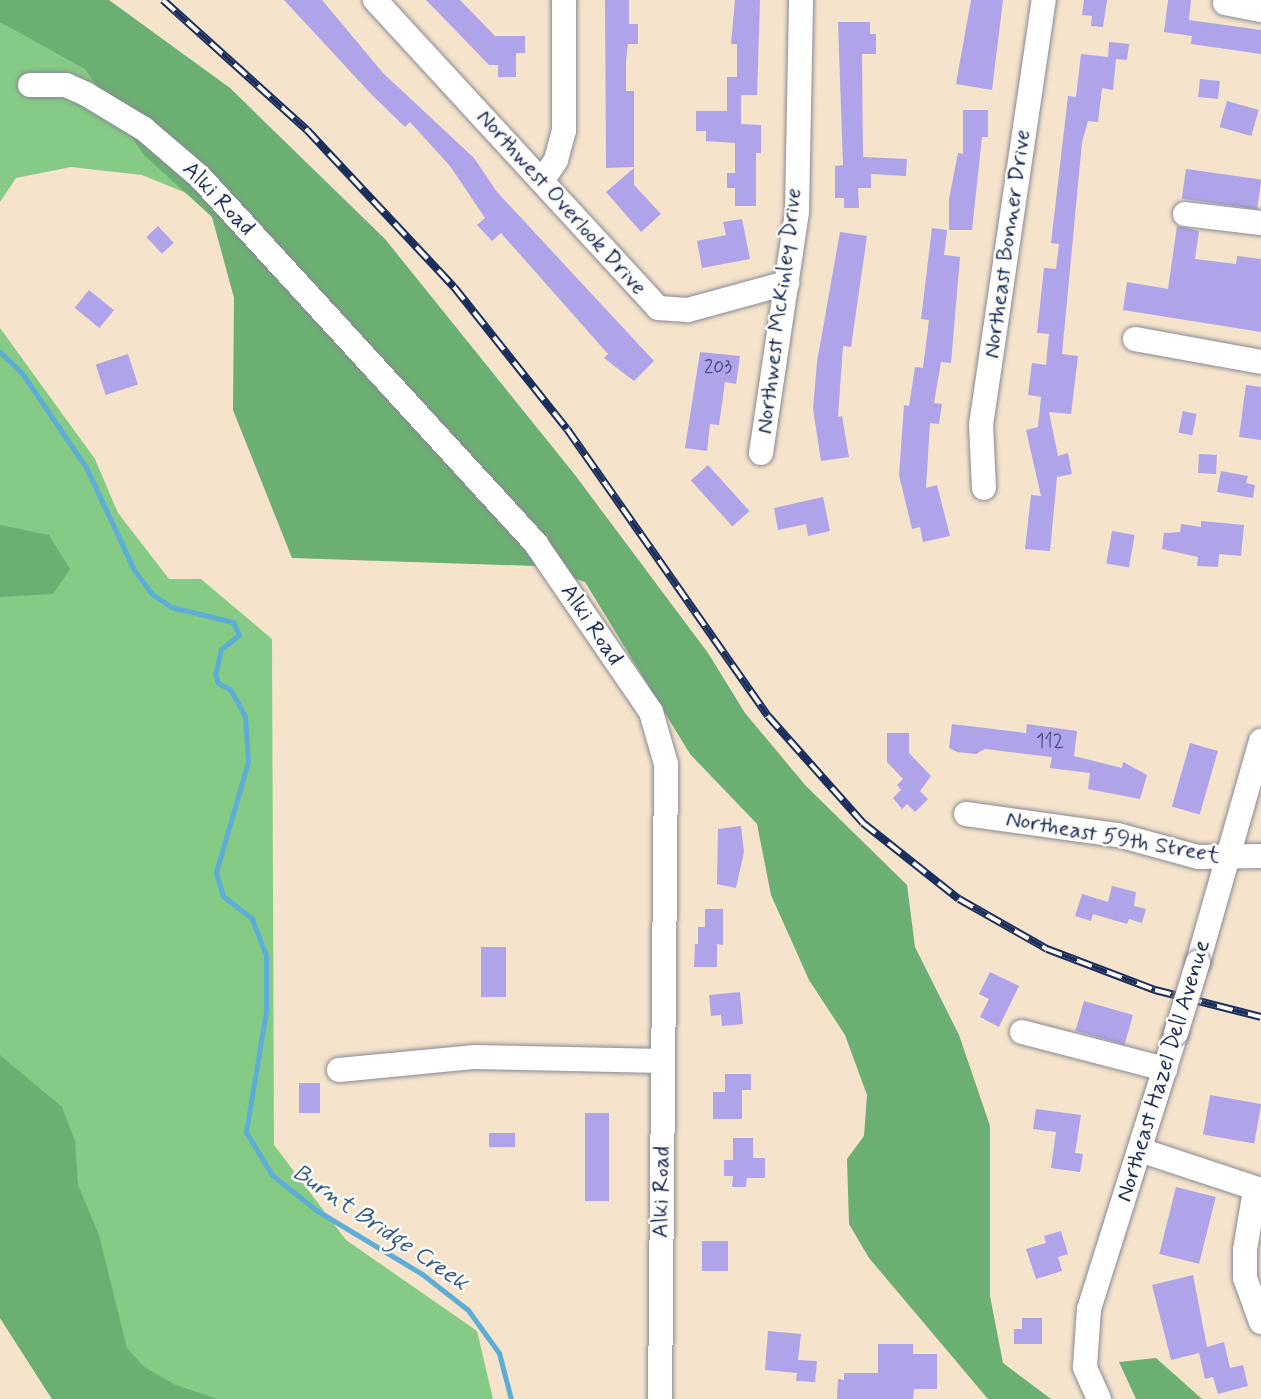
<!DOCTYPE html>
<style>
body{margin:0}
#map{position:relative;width:1261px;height:1399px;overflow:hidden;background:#f5e3cb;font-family:Mynerve,sans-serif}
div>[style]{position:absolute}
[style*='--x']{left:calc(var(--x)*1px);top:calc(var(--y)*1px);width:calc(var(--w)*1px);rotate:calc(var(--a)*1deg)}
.green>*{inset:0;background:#85cb85}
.forest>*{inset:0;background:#6caf72}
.stream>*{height:5px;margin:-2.5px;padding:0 2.5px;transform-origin:2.5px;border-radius:2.5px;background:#5dadd7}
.building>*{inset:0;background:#afa4e9;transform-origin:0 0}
.roads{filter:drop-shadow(0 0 2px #888994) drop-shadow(0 0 2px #888994)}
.minor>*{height:24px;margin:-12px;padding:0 12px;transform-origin:12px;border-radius:12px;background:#fff}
.rail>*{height:8px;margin-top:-4px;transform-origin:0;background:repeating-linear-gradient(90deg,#fdfcf7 0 16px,#1b2f5e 0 32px);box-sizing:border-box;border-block:2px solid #1b2f5e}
.bridges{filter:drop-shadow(0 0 2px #888994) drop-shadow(0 0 2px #888994)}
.minor-bridge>*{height:24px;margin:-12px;padding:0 12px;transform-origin:12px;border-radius:12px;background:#fff}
span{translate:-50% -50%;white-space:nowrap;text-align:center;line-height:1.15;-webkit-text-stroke:5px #fdfcf7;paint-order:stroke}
.number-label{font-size:19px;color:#404c81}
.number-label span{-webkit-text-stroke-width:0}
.street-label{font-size:23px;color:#1b2f5e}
.water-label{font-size:24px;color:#325b88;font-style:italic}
</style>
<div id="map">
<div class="green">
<div style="clip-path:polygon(0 0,109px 0,186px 193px,142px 175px,71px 167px,16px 178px,0 202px)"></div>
<div style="clip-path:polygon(0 328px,95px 459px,118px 513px,169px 579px,201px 579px,272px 639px,274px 1145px,346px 1240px,477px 1331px,493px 1399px,52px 1399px,0 1318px)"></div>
</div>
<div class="forest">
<div style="clip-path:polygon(0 0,109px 0,230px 88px,385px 239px,575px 475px,708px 653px,745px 713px,806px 786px,907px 885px,915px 947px,959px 1035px,990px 1126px,990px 1296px,1003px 1363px,1051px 1399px,988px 1399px,869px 1258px,849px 1224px,847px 1159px,864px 1136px,867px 1095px,845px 1035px,809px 980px,771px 895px,757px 824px,690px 754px,585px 582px,535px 566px,292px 558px,233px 410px,234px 298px,212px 217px,144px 155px,85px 69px,0 22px)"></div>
<div style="clip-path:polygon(0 525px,49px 535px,70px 569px,53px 594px,0 597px)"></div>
<div style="clip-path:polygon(0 1055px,62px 1107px,75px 1141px,78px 1185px,99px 1235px,127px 1348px,144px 1367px,176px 1385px,217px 1399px,52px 1399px,0 1318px)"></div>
<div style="clip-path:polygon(1156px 1358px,1202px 1399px,1136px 1399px,1119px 1362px)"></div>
</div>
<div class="stream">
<div style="--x:0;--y:352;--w:30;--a:44"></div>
<div style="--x:22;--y:373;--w:114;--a:55.8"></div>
<div style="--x:86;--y:467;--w:114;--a:65"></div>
<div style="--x:134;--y:570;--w:30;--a:53"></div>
<div style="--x:152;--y:594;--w:23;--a:34"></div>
<div style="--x:171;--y:607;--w:64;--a:13.6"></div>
<div style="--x:233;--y:622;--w:14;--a:65"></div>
<div style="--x:239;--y:635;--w:23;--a:142"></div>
<div style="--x:221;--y:649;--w:26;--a:103"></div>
<div style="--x:215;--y:674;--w:9;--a:72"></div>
<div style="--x:218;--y:683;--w:13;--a:27"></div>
<div style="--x:230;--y:689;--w:31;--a:61"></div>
<div style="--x:245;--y:716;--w:46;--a:86.3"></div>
<div style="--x:248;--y:762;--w:115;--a:106.2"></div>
<div style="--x:216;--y:872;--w:25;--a:74"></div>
<div style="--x:223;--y:896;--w:37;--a:38"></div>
<div style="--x:252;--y:919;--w:40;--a:69"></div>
<div style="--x:266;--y:956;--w:55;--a:90"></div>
<div style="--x:266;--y:1011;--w:123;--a:99.4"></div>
<div style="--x:246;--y:1132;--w:50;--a:58.8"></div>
<div style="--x:272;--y:1175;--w:56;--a:38.5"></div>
<div style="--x:316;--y:1210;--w:124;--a:31.1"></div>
<div style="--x:422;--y:1274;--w:58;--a:38"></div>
<div style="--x:468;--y:1310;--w:53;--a:54.2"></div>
<div style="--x:499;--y:1353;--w:48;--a:75.4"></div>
</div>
<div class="building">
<div style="clip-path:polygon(284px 0,322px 0,383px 73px,474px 158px,497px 192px,654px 361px,634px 381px,604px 358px,608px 354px,501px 233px,492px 241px,477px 225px,485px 218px,450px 166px,410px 122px,405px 127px,372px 95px)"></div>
<div style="clip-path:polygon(426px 0,460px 0,495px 36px,525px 36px,525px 53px,516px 53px,516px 77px,498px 77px,498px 65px,489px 65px)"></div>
<div style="clip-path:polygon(605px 0,629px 0,629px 24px,638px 24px,638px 44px,628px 44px,626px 61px,626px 91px,634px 91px,634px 167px,606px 168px)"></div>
<div style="clip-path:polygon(735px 0,760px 0,757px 95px,741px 95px,741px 124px,761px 125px,761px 153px,756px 153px,756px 206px,735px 206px,735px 188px,727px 188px,727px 173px,735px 173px,735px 143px,706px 141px,706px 131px,696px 131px,696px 111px,727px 111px,727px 77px,737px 77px,737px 44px,731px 44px)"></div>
<div style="clip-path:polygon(971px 0,1003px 0,992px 90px,956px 84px)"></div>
<div style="clip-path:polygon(1084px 0,1107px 0,1103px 27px,1091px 26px,1092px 16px,1082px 15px)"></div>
<div style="clip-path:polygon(1168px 0,1191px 0,1189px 20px,1261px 30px,1261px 54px,1191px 44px,1192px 36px,1164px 32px)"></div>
<div style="clip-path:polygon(838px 22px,870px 22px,870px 34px,876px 34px,876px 54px,862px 54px,863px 157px,907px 159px,906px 176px,871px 174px,871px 188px,858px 188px,859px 208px,844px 208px,844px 198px,835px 198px,835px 166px,843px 165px)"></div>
<div style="clip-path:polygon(1109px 42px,1129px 44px,1127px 60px,1116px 59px,1113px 90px,1102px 88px,1098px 122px,1088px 121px,1082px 142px,1062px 354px,1078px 356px,1071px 414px,1049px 412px,1058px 456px,1068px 453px,1072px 474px,1057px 477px,1050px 551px,1025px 549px,1031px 495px,1041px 496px,1026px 430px,1038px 427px,1041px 397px,1028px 395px,1032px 363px,1046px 365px,1049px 334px,1037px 333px,1044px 268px,1056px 269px,1059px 244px,1051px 243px,1068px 96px,1076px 97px,1081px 54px,1108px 57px)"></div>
<div style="left:1200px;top:79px;width:20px;height:18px;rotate:6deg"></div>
<div style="left:1227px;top:101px;width:33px;height:27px;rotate:16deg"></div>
<div style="clip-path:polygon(963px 110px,988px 110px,988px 137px,982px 137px,972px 230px,949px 230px,949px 199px,958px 153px,963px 154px)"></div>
<div style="clip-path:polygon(634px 168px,634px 185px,661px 214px,641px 232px,606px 192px)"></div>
<div style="left:1186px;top:169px;width:76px;height:30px;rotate:8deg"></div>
<div style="clip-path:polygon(742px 219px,750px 259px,702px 268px,697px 241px,726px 235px,723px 222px)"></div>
<div style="left:158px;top:226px;width:23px;height:16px;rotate:47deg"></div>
<div style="clip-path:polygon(1177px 226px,1199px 231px,1195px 259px,1236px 264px,1237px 256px,1261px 259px,1261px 332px,1123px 310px,1127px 282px,1168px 289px)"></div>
<div style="clip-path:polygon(932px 228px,947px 230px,944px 255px,960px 257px,951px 363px,941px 362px,934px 403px,942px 404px,939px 424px,930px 423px,926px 488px,937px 485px,950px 536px,923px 542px,920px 527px,912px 529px,899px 475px,904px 405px,909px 406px,915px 367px,923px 368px,929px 320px,921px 319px)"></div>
<div style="clip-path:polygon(840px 232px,867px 236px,851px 347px,843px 346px,838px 417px,842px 416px,849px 457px,821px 461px,813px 409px,817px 362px)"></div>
<div style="left:89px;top:290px;width:32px;height:23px;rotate:39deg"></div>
<div style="clip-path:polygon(700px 352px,740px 356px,736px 384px,725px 382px,719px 425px,710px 424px,707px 451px,685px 448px)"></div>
<div style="left:128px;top:354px;width:32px;height:34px;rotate:72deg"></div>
<div style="clip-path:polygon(1246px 385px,1261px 387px,1261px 440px,1239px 437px)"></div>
<div style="left:1183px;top:411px;width:14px;height:22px;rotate:12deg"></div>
<div style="left:1199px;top:454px;width:18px;height:19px;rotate:3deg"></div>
<div style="left:708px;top:465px;width:62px;height:23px;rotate:48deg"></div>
<div style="clip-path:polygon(1221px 471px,1248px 476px,1246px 483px,1255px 485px,1253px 498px,1217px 492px)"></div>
<div style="clip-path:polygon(823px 497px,830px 531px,808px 536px,806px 524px,778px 530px,774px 508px)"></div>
<div style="clip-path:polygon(1201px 521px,1244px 525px,1241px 556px,1219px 554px,1218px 567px,1197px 566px,1198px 557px,1162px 549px,1164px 533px,1180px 532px,1181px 524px,1201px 527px)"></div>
<div style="left:1112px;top:531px;width:23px;height:33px;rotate:10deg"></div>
<div style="clip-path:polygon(952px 724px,1026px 733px,1027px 724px,1077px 731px,1074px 756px,1122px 768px,1123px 762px,1147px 775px,1140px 799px,1088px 789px,1090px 773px,1050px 768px,1052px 757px,985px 749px,976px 754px,957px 752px,949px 748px)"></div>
<div style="clip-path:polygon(887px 733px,909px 733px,909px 753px,931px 776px,920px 791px,928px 799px,915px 812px,907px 804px,902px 809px,893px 798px,901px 790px,897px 785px,903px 779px,887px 762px)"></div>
<div style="left:1190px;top:743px;width:29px;height:66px;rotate:16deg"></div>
<div style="clip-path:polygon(741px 826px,744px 852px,736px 888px,717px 884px,718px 829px)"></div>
<div style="clip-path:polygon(1112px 886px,1136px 892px,1134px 906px,1146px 909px,1142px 923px,1129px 919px,1127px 924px,1093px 914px,1091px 921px,1075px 916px,1082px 894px,1108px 902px)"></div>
<div style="clip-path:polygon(705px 909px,723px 909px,723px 945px,717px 944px,717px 967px,694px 967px,695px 944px,698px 944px,698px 927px,705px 927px)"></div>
<div style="left:481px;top:947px;width:25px;height:50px"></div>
<div style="clip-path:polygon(990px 972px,1019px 986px,999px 1027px,980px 1017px,989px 999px,979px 994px)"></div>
<div style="clip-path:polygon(740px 992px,743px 1024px,722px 1026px,721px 1015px,711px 1016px,709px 995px)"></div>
<div style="left:1084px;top:1001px;width:51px;height:31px;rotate:16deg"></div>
<div style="clip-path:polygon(725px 1074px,751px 1074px,751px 1090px,742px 1090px,742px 1119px,713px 1119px,713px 1092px,725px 1092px)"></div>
<div style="left:299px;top:1083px;width:21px;height:30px"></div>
<div style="left:1210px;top:1095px;width:52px;height:40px;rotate:10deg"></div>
<div style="clip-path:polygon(1036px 1109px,1081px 1115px,1075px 1153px,1083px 1154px,1080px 1172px,1051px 1168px,1056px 1132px,1033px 1129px)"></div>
<div style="left:585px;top:1113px;width:24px;height:88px"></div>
<div style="left:515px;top:1133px;width:14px;height:26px;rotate:90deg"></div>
<div style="clip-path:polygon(733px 1138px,753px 1138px,753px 1158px,765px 1158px,765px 1178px,747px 1178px,746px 1187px,732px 1187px,733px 1176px,724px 1176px,724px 1160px,733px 1160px)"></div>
<div style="left:1176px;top:1187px;width:41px;height:69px;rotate:14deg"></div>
<div style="clip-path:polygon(1061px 1231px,1068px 1254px,1058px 1257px,1062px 1271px,1036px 1279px,1026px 1249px,1046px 1243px,1044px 1236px)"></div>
<div style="left:702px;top:1241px;width:26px;height:30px"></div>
<div style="clip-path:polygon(1193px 1275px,1207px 1347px,1224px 1342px,1230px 1368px,1243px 1365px,1248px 1386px,1218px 1394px,1213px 1377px,1205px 1379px,1199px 1353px,1171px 1360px,1152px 1285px)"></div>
<div style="clip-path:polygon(1022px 1318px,1042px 1318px,1042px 1344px,1014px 1344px,1014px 1329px,1022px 1329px)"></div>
<div style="clip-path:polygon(768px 1331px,801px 1334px,798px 1360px,817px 1361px,815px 1382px,796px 1381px,797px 1373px,765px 1370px)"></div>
<div style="clip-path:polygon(878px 1344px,913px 1344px,913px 1354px,937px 1354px,937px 1389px,914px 1389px,913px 1399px,837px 1399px,838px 1379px,844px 1380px,844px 1373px,878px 1373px)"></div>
</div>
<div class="roads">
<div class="minor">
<div style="--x:375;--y:0;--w:418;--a:47.4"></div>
<div style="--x:658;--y:308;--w:30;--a:4"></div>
<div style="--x:688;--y:310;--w:103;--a:-15.3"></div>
<div style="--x:1225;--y:3;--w:37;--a:11"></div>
<div style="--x:30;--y:85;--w:36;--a:0"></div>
<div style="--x:66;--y:85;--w:22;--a:24"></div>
<div style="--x:86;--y:94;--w:68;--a:31.1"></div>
<div style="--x:144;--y:129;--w:74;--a:40.6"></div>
<div style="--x:200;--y:177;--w:498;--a:47.5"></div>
<div style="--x:536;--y:544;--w:204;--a:55.6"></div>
<div style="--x:651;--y:712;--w:54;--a:73.9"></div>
<div style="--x:666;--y:764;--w:635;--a:90.54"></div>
<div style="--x:542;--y:181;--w:25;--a:-56"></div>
<div style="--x:556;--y:160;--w:30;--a:-75"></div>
<div style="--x:564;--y:131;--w:131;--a:-90"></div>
<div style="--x:1185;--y:214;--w:77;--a:6.8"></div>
<div style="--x:1135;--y:339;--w:128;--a:10.3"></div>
<div style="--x:761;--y:453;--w:245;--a:-81.5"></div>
<div style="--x:797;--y:211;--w:211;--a:-88.9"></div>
<div style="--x:984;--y:488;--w:63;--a:-92.7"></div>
<div style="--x:981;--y:425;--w:430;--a:-81.6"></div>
<div style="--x:966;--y:814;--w:153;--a:7.9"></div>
<div style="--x:1118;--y:835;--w:83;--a:15.4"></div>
<div style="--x:1198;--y:857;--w:63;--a:-0.9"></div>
<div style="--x:1198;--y:962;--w:230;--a:-74.1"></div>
<div style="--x:1022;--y:1032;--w:148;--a:14.5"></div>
<div style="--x:339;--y:1070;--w:137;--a:-5.5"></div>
<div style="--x:475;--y:1057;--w:188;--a:1.2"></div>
<div style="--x:1140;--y:1150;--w:127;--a:18.3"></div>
<div style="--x:1255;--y:1190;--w:61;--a:99.5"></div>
<div style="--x:1245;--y:1250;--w:28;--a:90"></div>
<div style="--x:1245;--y:1278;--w:47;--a:70"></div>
<div style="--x:1099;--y:1399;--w:35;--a:-114"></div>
<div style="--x:1085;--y:1367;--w:58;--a:-86.1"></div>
<div style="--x:1089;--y:1309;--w:289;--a:-72.5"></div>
</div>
</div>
<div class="rail">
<div style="--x:163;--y:0;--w:194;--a:42.1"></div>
<div style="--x:307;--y:130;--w:215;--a:46.9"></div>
<div style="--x:454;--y:287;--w:181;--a:51.5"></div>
<div style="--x:567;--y:429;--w:350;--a:55"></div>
<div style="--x:768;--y:716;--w:143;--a:48.4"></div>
<div style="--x:863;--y:823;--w:122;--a:38.4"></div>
<div style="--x:959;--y:899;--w:101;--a:29.6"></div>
<div style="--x:1047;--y:949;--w:116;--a:20.8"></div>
<div style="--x:1155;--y:990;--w:109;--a:14.3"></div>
</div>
<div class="bridges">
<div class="minor-bridge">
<div style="--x:1176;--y:1033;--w:74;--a:-72.8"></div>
</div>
</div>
<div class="number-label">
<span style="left:718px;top:368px">203</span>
<span style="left:1050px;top:742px">112</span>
</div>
<div class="street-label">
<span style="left:218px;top:199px;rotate:46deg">Alki Road</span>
<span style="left:561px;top:203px;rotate:48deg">Northwest Overlook Drive</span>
<span style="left:1008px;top:244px;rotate:-82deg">Northeast Bonner Drive</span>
<span style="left:780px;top:311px;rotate:-83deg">Northwest McKinley Drive</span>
<span style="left:591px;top:625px;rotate:56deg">Alki Road</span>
<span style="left:1113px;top:838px;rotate:10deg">Northeast 59th Street</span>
<span style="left:1164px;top:1071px;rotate:-73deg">Northeast Hazel Dell Avenue</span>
<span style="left:662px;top:1192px;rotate:-89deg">Alki Road</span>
</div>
<div class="water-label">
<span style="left:380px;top:1228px;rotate:34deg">Burnt Bridge Creek</span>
</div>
</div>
